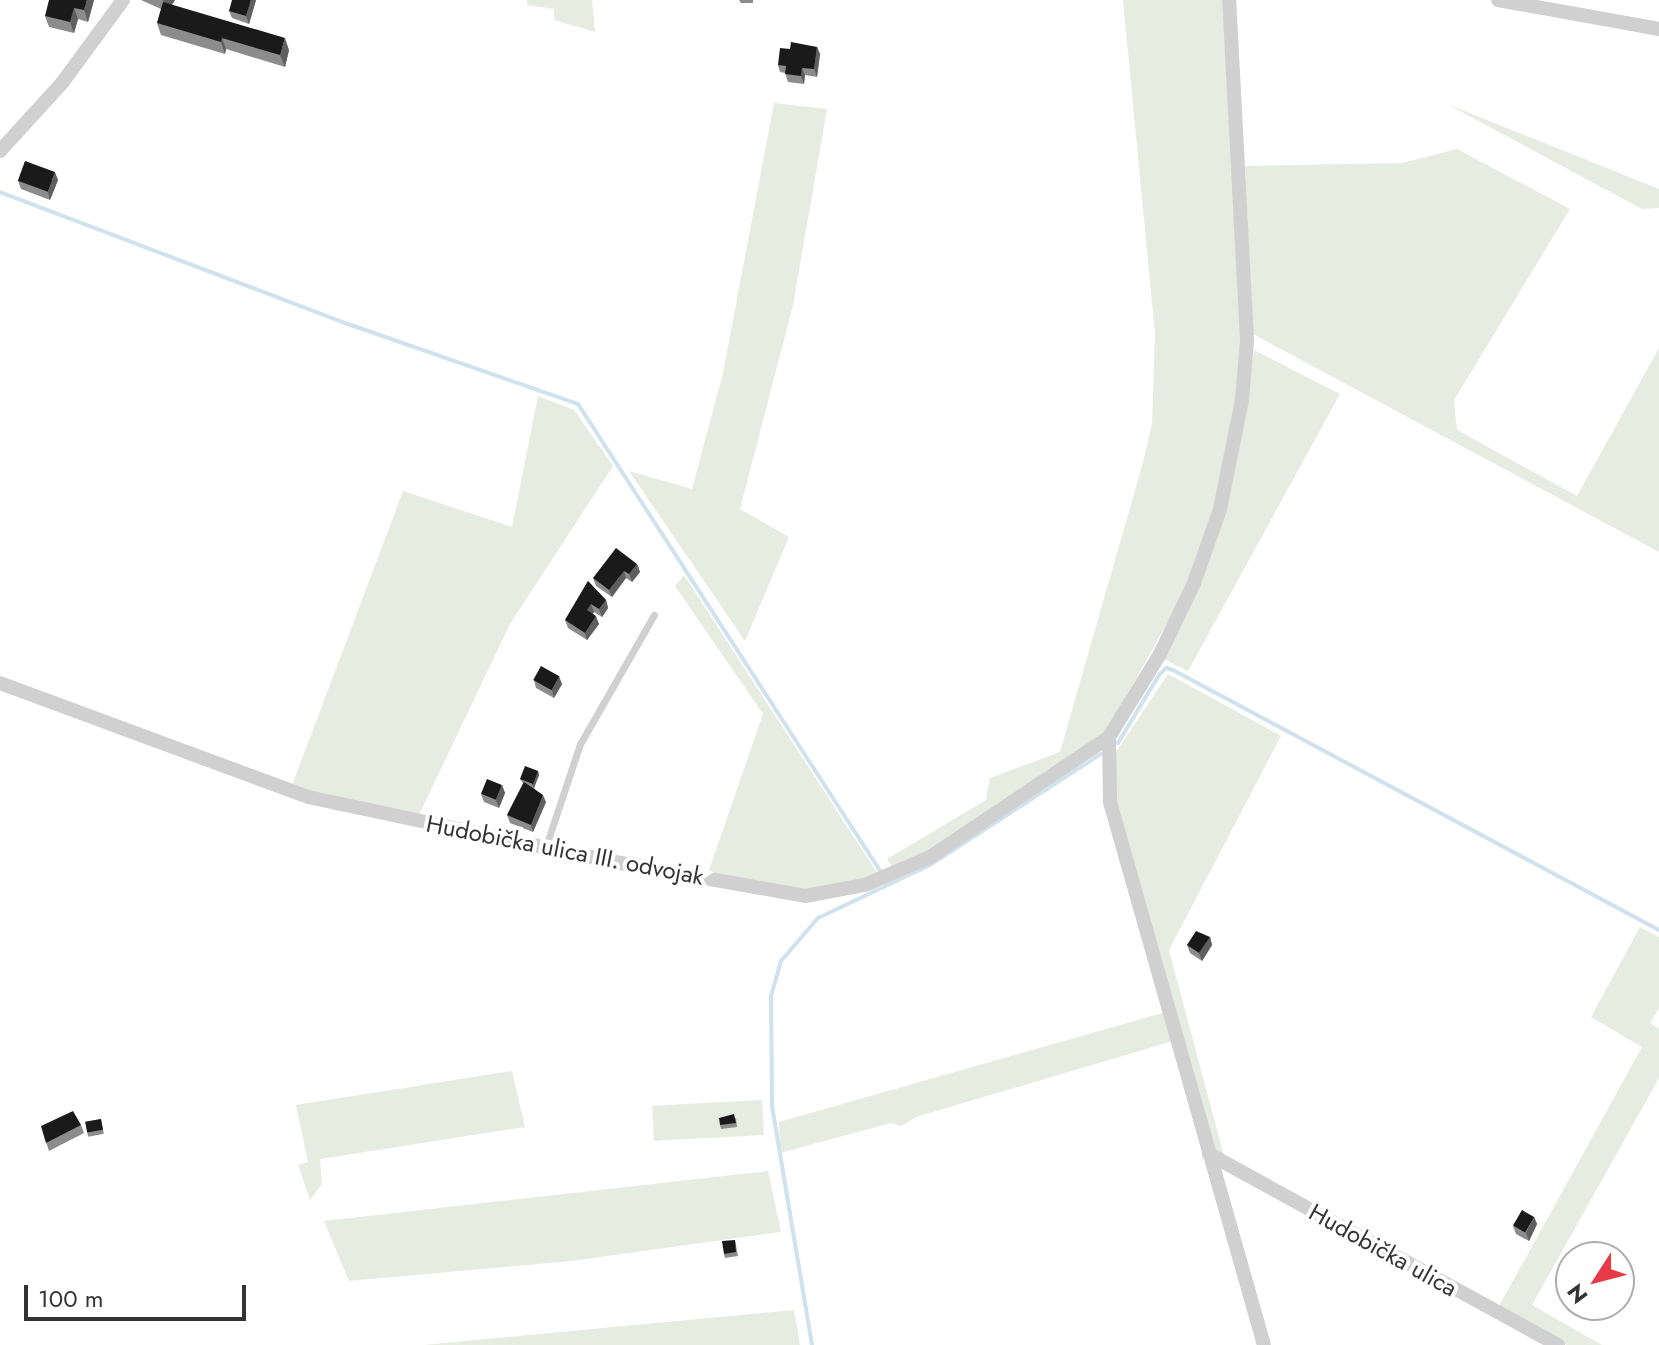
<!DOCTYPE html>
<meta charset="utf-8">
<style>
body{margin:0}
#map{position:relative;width:1659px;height:1345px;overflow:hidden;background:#fff;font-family:Jost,sans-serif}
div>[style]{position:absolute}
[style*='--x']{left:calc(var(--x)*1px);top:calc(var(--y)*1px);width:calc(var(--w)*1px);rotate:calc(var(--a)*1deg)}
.green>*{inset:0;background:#e6ecdf;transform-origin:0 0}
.stream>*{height:4px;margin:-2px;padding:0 2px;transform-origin:2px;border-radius:2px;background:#cfe2ee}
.lane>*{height:7px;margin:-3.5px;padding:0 3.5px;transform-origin:3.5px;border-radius:3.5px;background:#d0d0d0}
.street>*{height:14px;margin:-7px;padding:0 7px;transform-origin:7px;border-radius:7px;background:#d0d0d0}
.wall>*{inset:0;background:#8c8c8c;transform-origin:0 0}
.shaded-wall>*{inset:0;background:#5f5f5f}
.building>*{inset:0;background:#1a1a1a;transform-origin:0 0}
span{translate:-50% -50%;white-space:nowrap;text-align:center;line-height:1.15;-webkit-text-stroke:8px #fff;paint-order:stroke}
.street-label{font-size:24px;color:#333}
.north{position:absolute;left:1555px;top:1241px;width:80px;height:80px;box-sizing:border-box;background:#fff;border:2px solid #adadad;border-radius:50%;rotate:234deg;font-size:22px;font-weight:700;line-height:32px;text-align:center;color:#333}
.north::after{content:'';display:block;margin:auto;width:28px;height:36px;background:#e63946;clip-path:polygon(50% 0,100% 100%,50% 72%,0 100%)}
.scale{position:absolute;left:24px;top:1285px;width:222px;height:36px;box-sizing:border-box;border:4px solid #333;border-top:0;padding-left:10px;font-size:24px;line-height:28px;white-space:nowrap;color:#333;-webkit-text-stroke:6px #fff;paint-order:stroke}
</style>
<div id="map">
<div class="green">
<div style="clip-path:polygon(527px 0,592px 0,595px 32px,554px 20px,554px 9px,527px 5px)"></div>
<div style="clip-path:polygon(1123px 0,1225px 0,1242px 340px,1238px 400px,1216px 508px,1190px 582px,1105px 734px,997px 811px,894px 870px,887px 859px,986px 800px,990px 778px,1060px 752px,1142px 466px,1152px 424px,1155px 334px)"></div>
<div style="clip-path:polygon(774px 103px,827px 109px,793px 305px,740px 509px,789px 537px,745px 641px,629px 471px,692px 489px,723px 373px)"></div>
<div style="clip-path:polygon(1447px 104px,1659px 189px,1659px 208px,1642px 209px)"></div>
<div style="clip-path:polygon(1457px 149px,1570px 209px,1454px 400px,1457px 430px,1577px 496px,1659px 348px,1659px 552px,1253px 334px,1245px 166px,1402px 163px)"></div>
<div style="clip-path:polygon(1254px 350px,1340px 394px,1188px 671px,1164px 659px,1226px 509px)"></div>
<div style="clip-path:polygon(538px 396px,574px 410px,613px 466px,510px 624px,418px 817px,291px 788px,403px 491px,512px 527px)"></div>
<div style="clip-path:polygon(684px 575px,798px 751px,879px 876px,803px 891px,708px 873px,763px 714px,675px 586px)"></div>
<div style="clip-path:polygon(1168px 674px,1281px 736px,1169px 950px,1224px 1156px,1215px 1150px,1115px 799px,1114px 755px)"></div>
<div style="clip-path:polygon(1640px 927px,1659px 937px,1659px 1008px,1650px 1023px,1659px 1029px,1659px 1078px,1532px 1305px,1602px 1345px,1567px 1345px,1498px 1308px,1642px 1047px,1591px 1017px)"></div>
<div style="clip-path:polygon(1166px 1012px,1173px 1041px,916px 1117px,901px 1126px,891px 1123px,780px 1153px,779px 1122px)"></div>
<div style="clip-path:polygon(512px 1071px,525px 1127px,320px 1159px,322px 1184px,310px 1200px,298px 1165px,308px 1162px,296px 1105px)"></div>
<div style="left:762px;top:1100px;width:35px;height:110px;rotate:87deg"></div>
<div style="clip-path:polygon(768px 1171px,781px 1232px,571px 1261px,349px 1281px,324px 1221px)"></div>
<div style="clip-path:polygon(794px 1310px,800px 1345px,424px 1345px)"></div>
</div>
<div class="stream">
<div style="--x:0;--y:192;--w:375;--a:20.8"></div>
<div style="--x:351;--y:325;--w:240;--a:19.2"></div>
<div style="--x:578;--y:404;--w:560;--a:57.1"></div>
<div style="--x:1118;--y:743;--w:79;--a:-58.9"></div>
<div style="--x:1159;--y:675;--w:10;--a:-45"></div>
<div style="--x:1166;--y:668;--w:7;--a:16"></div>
<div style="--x:1173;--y:670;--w:551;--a:28.15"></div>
<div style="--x:812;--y:1345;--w:242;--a:-99.5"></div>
<div style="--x:772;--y:1106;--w:110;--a:-90.5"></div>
<div style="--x:771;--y:996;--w:36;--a:-74"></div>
<div style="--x:781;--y:961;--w:57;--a:-49.3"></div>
<div style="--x:818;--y:918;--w:124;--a:-25.3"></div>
<div style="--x:930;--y:865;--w:204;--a:-33"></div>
</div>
<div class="lane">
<div style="--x:546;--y:846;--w:108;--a:-71.6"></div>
<div style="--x:580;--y:744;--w:149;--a:-60.2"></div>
</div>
<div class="street">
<div style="--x:1498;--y:0;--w:164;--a:10.2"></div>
<div style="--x:0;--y:151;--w:92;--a:-47.6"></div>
<div style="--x:62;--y:83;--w:103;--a:-53.7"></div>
<div style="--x:0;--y:683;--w:328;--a:20.3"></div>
<div style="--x:308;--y:797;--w:314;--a:12"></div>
<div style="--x:615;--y:862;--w:193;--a:10.1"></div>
<div style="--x:805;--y:896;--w:61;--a:-10.4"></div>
<div style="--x:865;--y:885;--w:71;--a:-23.3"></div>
<div style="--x:930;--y:857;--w:216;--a:-33.8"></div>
<div style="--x:1109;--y:737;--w:97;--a:-58.4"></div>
<div style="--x:1160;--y:654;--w:79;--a:-64.4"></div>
<div style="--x:1194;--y:583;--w:78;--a:-70.6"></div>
<div style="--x:1220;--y:509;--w:111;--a:-78.6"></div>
<div style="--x:1242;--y:400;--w:60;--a:-85.2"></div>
<div style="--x:1247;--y:340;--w:340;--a:-93"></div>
<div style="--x:1109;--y:737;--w:65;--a:89.1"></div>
<div style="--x:1110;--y:802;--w:564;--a:74.17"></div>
<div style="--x:1209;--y:1154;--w:398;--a:28.7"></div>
</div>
<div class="wall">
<div style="clip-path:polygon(94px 0,88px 22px,78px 19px,74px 33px,49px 27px,45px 16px)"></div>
<div style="clip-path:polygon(141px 0,175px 0,172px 5px,289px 50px,285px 67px,226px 49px,225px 54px,161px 35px,157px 23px,161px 9px)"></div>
<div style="clip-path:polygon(256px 0,249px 24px,232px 18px,229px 11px)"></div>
<div style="clip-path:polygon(739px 0,753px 0,753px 3px,741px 3px)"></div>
<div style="clip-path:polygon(817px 47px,820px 54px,817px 77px,805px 75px,804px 84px,788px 82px,785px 73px,780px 72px,778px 65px,790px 49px)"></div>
<div style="clip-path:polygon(58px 180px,50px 200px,21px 189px,18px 181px)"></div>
<div style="clip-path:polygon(637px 564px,640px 572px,632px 582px,626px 578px,612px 597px,596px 586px,593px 578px)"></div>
<div style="clip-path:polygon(588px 581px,606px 600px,608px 608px,602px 617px,594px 612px,593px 614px,599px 624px,587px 640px,568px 628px,565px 620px)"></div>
<div style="clip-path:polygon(534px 680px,562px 684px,554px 698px,536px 688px)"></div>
<div style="clip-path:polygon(538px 771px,539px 775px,534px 788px,546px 802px,533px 832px,510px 823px,507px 815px,523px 783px,520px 779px)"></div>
<div style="clip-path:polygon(502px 785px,505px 793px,499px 808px,484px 802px,481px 794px)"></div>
<div style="clip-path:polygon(1210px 937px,1212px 945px,1202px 961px,1190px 953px,1187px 945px)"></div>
<div style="clip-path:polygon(736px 1118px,737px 1127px,721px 1129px,720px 1125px)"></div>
<div style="left:101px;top:1119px;width:15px;height:16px;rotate:79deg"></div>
<div style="clip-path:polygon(81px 1125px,84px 1133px,49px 1151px,41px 1126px)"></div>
<div style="clip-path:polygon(1534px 1217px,1537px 1224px,1529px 1241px,1516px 1234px,1513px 1226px)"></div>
<div style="clip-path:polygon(735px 1240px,738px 1256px,725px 1258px,724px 1254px)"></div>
</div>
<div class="shaded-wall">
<div style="clip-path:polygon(87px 0,94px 0,88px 22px,84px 10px)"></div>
<div style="clip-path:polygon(164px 0,175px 0,167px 12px,163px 1px)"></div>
<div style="clip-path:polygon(251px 0,256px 0,249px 24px,246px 16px)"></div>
<div style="clip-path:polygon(74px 8px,78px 19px,74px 33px,70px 22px)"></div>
<div style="clip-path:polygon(222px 38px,226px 49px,225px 54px,221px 42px)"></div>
<div style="clip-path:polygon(285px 38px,289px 50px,285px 67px,280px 55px)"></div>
<div style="clip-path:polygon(817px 47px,820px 54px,817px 77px,814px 69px)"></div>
<div style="clip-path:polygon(802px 68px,805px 75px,804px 84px,801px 76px)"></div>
<div style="clip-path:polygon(55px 172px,58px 180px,50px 200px,48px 192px)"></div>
<div style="clip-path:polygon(637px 564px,640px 572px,632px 582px,629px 574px)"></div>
<div style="clip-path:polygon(624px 571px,626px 578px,612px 597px,609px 590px)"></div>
<div style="clip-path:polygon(606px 600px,608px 608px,602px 617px,599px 609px)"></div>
<div style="clip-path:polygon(591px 604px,594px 612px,590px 618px,587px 610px)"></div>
<div style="clip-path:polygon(596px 616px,599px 624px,587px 640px,585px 633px)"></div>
<div style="clip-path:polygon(559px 676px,562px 684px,554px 698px,552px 690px)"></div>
<div style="clip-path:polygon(538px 771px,539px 775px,534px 788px,532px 784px)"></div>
<div style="clip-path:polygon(502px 785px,505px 793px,499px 808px,496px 800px)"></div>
<div style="clip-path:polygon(543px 795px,546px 802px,533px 832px,531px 825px)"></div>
<div style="clip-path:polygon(1210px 937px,1212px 945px,1202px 961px,1199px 953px)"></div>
<div style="clip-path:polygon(1534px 1217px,1537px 1224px,1529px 1241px,1526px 1233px)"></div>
</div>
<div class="building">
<div style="clip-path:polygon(49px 0,87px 0,84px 10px,74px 8px,70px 22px,45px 16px)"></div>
<div style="clip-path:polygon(232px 0,251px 0,246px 16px,229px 11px)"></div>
<div style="clip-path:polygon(163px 2px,285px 38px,280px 55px,222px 38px,221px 42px,157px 23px)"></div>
<div style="clip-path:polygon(791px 42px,817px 47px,814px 69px,802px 68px,801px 76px,785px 74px,786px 66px,778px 65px,780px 48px,790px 49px)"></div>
<div style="left:25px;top:161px;width:32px;height:21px;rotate:20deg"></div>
<div style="clip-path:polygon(616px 548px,637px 564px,629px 574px,624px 571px,609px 590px,593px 578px)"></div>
<div style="clip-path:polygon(588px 581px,606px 600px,599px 609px,591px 604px,587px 610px,596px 616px,585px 633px,565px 620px)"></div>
<div style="left:541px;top:666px;width:21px;height:16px;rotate:29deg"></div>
<div style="left:525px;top:766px;width:14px;height:14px;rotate:21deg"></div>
<div style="left:487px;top:779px;width:16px;height:16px;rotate:22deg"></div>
<div style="clip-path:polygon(524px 782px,543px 795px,531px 825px,507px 815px)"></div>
<div style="clip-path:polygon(1196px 931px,1210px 937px,1199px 953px,1187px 945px)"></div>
<div style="clip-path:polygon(73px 1111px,81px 1125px,46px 1143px,41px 1126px)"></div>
<div style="clip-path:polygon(734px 1114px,736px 1123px,720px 1125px,719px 1118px)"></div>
<div style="left:101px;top:1119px;width:11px;height:16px;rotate:80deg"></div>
<div style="left:1522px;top:1210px;width:14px;height:18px;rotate:30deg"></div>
<div style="clip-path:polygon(735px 1240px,736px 1252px,724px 1254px,722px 1241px)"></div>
</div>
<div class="street-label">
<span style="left:565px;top:850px;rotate:11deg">Hudobička ulica III. odvojak</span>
<span style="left:1383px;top:1250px;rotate:29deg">Hudobička ulica</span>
</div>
<div class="north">N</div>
<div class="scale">100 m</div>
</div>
